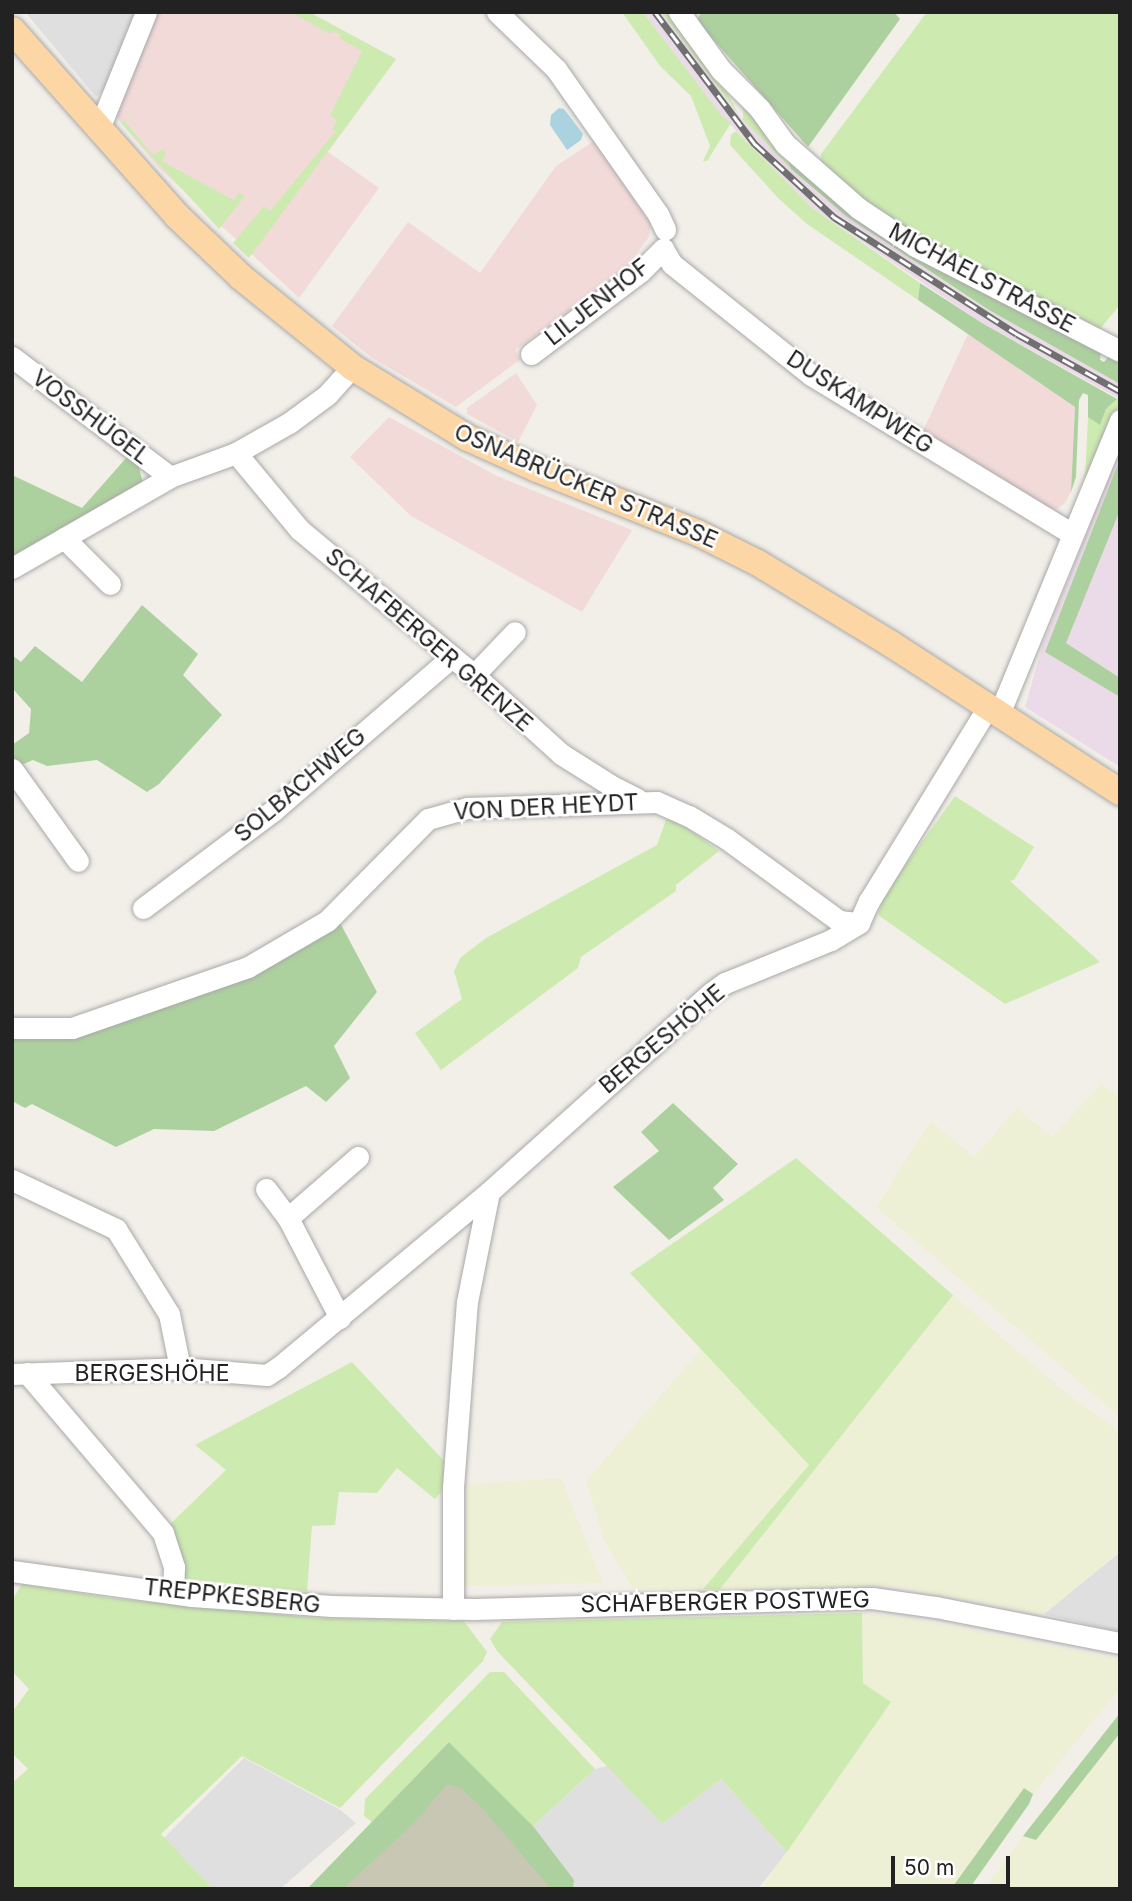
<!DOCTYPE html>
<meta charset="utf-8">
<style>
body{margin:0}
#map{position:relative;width:1132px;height:1901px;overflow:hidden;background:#f2efe9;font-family:Inter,sans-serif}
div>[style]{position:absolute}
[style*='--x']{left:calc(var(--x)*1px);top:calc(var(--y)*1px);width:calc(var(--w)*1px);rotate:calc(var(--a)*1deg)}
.residential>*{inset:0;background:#e0dfdf}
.commercial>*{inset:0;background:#f2dad9}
.industrial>*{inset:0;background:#ebdbe8}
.construction>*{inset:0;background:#c7c7b4}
.farmland>*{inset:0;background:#eef0d5}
.grass>*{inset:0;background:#cdebb0}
.forest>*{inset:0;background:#add19e}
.water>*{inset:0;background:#aad3df}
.roads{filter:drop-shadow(0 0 2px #a9a9a9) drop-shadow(0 0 2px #a9a9a9)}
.minor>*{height:21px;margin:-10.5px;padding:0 10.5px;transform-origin:10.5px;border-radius:10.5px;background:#fff}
.major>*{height:26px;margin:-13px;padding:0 13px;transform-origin:13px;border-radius:13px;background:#fcd6a4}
.rail>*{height:7px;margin-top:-3.5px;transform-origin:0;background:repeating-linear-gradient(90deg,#fff 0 13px,#707070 0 26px);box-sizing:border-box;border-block:2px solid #707070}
span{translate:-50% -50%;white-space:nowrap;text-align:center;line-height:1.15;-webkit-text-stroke:5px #fff;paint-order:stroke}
.street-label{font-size:23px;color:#222}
.frame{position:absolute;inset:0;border:14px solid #222;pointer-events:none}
.scale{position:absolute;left:891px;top:1856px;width:119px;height:32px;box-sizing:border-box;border:4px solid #222;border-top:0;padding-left:9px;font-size:21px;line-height:24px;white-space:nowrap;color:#222;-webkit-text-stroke:5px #fff;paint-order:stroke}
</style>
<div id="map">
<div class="residential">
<div style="clip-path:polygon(25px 12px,137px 12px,109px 85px,96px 97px)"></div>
<div style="clip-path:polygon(1120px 1552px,1120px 1632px,1044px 1614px)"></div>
<div style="clip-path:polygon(244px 1758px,339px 1809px,356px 1823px,280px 1889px,213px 1889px,164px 1838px)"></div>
<div style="clip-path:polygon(607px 1766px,662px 1824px,721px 1779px,787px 1852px,758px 1889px,563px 1889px,520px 1842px,533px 1826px,595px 1769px)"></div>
</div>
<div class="commercial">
<div style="clip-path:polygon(154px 12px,309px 12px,396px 59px,328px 152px,379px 188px,299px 298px,159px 168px,116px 117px,115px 112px)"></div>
<div style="clip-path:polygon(594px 141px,651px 224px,649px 237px,624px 271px,515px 350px,521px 359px,456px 407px,371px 357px,332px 326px,408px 222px,480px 273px,556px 166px)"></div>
<div style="clip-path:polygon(968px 334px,1075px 407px,1071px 492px,1064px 504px,1057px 509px,1049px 509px,922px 433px)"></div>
<div style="clip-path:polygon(516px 373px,537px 405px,518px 442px,467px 414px,467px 408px)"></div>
<div style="clip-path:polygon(389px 417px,497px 476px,632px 530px,582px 612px,411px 516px,350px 457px)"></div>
</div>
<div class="industrial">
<div style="clip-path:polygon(643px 12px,661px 12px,737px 113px,780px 159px,821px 196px,884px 242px,989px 310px,1120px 384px,1118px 398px,982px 323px,812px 208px,723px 117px)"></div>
<div style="clip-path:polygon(1120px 449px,1120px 767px,1025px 707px,1043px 644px)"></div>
</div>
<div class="construction">
<div style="clip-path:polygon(451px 1760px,565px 1889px,320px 1889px)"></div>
</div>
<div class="farmland">
<div style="clip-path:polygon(1101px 1084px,1120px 1096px,1120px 1417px,876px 1207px,931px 1121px,974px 1157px,1017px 1108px,1052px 1137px)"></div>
<div style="clip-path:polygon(953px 1295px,1065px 1392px,1120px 1432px,1120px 1552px,1044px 1614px,895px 1586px,720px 1589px)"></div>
<div style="clip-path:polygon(701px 1349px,809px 1465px,703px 1589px,633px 1589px,604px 1540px,586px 1481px)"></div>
<div style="clip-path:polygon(561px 1478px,603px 1583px,464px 1586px,466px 1484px)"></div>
<div style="clip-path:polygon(862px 1613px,908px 1618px,1120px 1659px,1120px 1689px,1033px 1794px,1024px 1788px,951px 1889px,761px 1889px,891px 1702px,863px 1683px)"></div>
<div style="clip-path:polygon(1120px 1733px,1120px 1889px,985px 1889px,1023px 1836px,1036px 1839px)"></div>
</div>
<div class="grass">
<div style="clip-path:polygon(290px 12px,309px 12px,396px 59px,249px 258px,233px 243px,264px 206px,270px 211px,336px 131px,332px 129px,337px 120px,330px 115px,362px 51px,340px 39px,341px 35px,333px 31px,331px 34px)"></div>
<div style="clip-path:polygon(622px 12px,643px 12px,723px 117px,731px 123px,707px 161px,703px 161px,710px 146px,691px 96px,660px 66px)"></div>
<div style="clip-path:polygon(661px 12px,673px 12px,715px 70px,739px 115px)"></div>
<div style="clip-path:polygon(927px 12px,1120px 12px,1120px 305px,1099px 330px,936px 246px,865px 204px,821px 168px,821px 154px)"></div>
<div style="clip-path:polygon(734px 97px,779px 141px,791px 169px,743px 120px,743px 109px)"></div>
<div style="clip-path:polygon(134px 114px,125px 121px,153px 155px,163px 149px,166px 153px,162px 161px,167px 164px,234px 200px,239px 193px,245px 196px,219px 229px,121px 123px)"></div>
<div style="clip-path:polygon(736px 131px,812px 208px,920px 283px,918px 300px,807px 224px,778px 198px,730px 145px,731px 135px)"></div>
<div style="clip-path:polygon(1118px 398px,1120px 402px,1085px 480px,1088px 417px,1100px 424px,1106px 409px)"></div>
<div style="clip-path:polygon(955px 796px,1034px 847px,1014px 880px,1010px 881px,1100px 962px,1005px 1004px,878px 915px,884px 895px)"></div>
<div style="clip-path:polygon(668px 814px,719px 851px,676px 885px,676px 891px,581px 957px,578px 968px,441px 1070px,415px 1033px,462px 999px,454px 971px,461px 957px,486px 938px,657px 845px)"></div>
<div style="clip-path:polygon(796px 1158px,953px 1295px,720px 1589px,703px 1589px,809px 1465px,630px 1273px)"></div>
<div style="clip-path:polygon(352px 1362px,447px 1464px,442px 1491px,435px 1499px,397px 1468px,377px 1493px,339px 1492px,335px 1525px,312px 1526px,307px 1591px,185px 1579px,165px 1529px,226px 1470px,195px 1445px)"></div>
<div style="clip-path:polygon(22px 1584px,109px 1598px,316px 1618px,464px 1621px,487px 1652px,483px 1661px,340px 1808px,242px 1756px,161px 1834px,213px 1889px,12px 1889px,12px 1783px,28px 1769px,12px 1753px,12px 1712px,29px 1689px,12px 1671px,12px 1600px)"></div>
<div style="clip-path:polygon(862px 1613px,863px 1683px,891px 1702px,787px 1852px,721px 1779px,662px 1824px,497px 1651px,490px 1639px,502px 1622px)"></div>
<div style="clip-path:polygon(490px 1672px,504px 1672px,595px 1769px,533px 1826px,449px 1742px,372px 1822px,364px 1816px,365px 1799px)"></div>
</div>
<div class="forest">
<div style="clip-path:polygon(701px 12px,894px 12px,900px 19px,808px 147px,697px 21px)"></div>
<div style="clip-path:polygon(779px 141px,813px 175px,1101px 351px,1100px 360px,1104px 362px,1110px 355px,1120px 361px,1120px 384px,989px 310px,846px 216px,791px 169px)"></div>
<div style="clip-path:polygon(920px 283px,982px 323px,1117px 399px,1106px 409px,1100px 425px,1088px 417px,1088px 395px,1083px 393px,1079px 400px,1076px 477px,1071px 492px,1075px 407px,918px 300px)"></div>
<div style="clip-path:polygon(127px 457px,137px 460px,144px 487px,12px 560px,12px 475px,82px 508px)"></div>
<div style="clip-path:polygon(1120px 459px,1120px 510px,1066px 643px,1120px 678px,1120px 697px,1045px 652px)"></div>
<div style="clip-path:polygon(142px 605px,198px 654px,183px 675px,222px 715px,159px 784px,147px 792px,97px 760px,47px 766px,33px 760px,17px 767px,12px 760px,12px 745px,29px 733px,31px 709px,12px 688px,12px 655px,21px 662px,35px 646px,82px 682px)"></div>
<div style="clip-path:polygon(338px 919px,377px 992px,334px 1046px,350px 1078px,326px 1102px,306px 1086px,214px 1131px,154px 1129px,116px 1147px,32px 1104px,25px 1108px,12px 1101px,12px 1033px,74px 1034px)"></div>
<div style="clip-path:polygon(673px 1103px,738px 1164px,713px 1188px,724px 1200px,669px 1240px,613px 1187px,659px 1151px,641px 1132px)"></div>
<div style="clip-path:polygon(1120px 1713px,1120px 1733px,1036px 1840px,1023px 1836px)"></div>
<div style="clip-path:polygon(449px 1742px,533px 1826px,574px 1880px,573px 1889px,551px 1889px,484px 1810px,461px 1788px,447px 1784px,415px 1822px,343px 1889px,307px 1889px)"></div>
<div style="clip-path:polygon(1024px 1788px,1033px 1794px,1029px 1804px,969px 1889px,951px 1889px)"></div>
</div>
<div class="water">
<div style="clip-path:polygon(559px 108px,564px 109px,583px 134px,581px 140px,567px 150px,550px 125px,551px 115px)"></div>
</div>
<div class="roads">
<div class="minor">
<div style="--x:497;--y:12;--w:82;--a:44"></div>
<div style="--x:556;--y:69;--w:177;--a:54.9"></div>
<div style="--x:658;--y:214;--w:17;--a:65"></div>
<div style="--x:679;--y:12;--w:72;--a:54.1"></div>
<div style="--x:721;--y:70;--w:54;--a:45"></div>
<div style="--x:759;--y:108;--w:44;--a:54.2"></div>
<div style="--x:785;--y:144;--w:97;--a:41.2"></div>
<div style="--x:858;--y:208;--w:69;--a:33.7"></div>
<div style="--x:915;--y:246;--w:230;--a:27.1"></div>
<div style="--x:100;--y:126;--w:123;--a:-68"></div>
<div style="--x:531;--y:354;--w:136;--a:-37"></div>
<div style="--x:640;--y:272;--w:33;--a:-45"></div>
<div style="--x:663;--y:249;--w:17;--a:59"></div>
<div style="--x:672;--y:264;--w:178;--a:38.6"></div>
<div style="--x:811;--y:375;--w:306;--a:31.3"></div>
<div style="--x:12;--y:357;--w:198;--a:37.2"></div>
<div style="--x:170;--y:477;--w:70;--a:-20"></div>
<div style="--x:236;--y:453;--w:61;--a:-29.5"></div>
<div style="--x:289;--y:423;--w:47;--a:-36.4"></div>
<div style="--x:327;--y:395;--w:38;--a:-48"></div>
<div style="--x:236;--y:453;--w:100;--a:50.3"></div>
<div style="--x:300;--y:530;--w:226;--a:39.8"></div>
<div style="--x:474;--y:675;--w:118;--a:42.2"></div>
<div style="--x:561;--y:754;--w:58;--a:32.3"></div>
<div style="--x:610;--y:785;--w:31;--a:27"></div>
<div style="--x:64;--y:538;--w:65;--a:45"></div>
<div style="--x:12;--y:568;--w:182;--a:-29.9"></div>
<div style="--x:474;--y:675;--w:59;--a:-46.4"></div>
<div style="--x:999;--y:714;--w:318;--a:-67.6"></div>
<div style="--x:12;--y:769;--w:113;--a:54.3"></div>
<div style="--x:143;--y:908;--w:164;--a:-36.8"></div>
<div style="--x:274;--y:810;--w:235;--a:-40.7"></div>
<div style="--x:12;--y:1028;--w:60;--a:0"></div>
<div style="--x:72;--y:1028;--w:186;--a:-19.1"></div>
<div style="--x:248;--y:967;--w:91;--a:-30.2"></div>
<div style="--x:327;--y:921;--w:144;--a:-45.3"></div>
<div style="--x:428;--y:819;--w:41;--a:-15.8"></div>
<div style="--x:467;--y:808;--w:190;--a:-1.8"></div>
<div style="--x:657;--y:802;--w:35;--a:24"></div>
<div style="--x:689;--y:816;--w:44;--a:31.2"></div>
<div style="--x:727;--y:839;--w:139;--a:36.2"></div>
<div style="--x:839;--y:921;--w:20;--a:6"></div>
<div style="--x:12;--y:1180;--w:115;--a:25.2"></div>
<div style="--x:116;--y:1229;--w:100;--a:58.1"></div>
<div style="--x:169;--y:1314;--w:55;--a:78.5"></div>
<div style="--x:266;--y:1189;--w:36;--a:53"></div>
<div style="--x:340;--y:1318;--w:113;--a:-117.5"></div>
<div style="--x:288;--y:1218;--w:93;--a:-41.1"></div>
<div style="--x:27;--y:1373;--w:210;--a:49.6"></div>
<div style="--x:163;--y:1533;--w:36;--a:72"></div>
<div style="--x:174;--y:1567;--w:24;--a:92"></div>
<div style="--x:12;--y:1374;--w:168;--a:-2"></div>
<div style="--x:180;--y:1368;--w:87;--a:4.6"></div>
<div style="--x:267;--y:1375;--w:14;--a:-34"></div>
<div style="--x:279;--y:1367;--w:273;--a:-39.8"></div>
<div style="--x:489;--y:1192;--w:298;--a:-41.9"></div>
<div style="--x:711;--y:993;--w:17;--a:-36"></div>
<div style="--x:725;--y:983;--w:114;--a:-22.1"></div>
<div style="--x:831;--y:940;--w:33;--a:-31"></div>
<div style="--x:859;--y:923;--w:24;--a:-66"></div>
<div style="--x:869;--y:901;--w:228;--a:-58.5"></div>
<div style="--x:12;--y:1571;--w:182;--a:7.9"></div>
<div style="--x:192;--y:1596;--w:140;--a:4.1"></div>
<div style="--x:332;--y:1606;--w:142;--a:1.2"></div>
<div style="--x:474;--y:1609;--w:398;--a:-1.6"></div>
<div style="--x:872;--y:1598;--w:65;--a:8"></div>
<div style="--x:936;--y:1607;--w:187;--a:11.1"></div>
<div style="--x:453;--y:1609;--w:122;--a:-90"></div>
<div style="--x:453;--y:1487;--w:186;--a:-85.7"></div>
<div style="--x:467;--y:1302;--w:112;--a:-78.7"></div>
</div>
<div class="major">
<div style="--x:12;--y:30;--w:249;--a:48.4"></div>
<div style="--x:177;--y:216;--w:88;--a:43.6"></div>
<div style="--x:241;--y:277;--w:143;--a:39"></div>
<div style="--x:352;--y:367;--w:136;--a:31.5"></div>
<div style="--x:468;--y:438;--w:76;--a:24.2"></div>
<div style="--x:537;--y:469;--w:173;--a:21.7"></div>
<div style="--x:698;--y:533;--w:67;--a:26.6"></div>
<div style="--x:758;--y:563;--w:156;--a:31.3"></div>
<div style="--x:891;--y:644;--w:273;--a:32.9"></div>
</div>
</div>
<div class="rail">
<div style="--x:655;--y:12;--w:166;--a:52.9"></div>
<div style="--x:755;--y:144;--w:108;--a:42.7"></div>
<div style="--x:834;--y:217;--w:217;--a:32.6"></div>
<div style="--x:1017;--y:334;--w:118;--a:29"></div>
</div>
<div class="street-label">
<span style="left:982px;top:278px;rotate:28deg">MICHAELSTRASSE</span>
<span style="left:597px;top:302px;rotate:-38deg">LILJENHOF</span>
<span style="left:860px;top:402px;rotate:33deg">DUSKAMPWEG</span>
<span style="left:91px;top:417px;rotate:37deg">VOSSHÜGEL</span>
<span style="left:586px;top:486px;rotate:23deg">OSNABRÜCKER STRASSE</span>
<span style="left:429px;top:640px;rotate:41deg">SCHAFBERGER GRENZE</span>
<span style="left:300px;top:785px;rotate:-40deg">SOLBACHWEG</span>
<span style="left:546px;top:807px;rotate:-3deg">VON DER HEYDT</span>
<span style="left:662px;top:1039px;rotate:-40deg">BERGESHÖHE</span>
<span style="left:152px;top:1373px">BERGESHÖHE</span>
<span style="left:232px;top:1596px;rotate:6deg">TREPPKESBERG</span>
<span style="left:725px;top:1602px;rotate:-1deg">SCHAFBERGER POSTWEG</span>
</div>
<div class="frame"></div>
<div class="scale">50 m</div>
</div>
